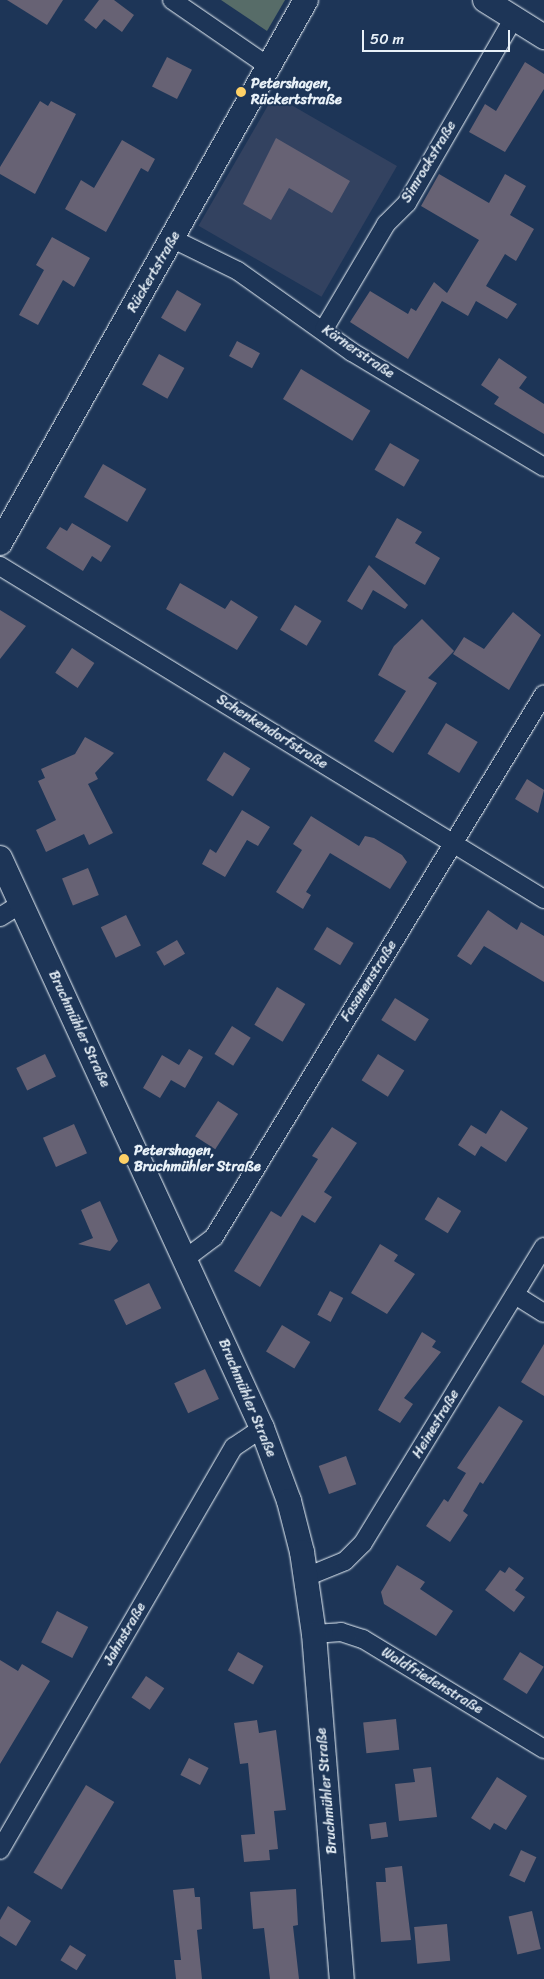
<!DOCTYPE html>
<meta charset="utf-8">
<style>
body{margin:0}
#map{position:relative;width:544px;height:1979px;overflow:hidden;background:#1d3557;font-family:Sriracha,sans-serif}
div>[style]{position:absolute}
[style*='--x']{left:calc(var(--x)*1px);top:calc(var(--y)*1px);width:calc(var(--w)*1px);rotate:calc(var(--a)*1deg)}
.built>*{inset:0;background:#334260;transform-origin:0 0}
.green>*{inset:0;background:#576c68}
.building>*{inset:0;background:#676274;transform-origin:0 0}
.roads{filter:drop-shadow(0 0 1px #e8f1f8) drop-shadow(0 0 1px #e8f1f8)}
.street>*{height:18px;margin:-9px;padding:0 9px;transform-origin:9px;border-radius:9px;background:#1d3557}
.secondary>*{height:24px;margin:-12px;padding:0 12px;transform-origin:12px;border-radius:12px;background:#1d3557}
.dots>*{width:14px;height:14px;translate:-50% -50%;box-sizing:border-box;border:2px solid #1d3557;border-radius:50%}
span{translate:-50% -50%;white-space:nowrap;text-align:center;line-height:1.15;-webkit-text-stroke:4px #1d3557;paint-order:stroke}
.poi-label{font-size:14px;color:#e8f1f8;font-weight:700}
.left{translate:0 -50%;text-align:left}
.street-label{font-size:14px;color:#e8f1f8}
.scale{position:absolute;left:362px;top:30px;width:148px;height:22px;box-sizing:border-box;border:2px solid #e8f1f8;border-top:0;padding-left:6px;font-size:15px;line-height:18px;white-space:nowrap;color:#e8f1f8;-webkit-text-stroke:4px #1d3557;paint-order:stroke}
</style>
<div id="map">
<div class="built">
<div style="left:274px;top:95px;width:142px;height:151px;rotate:30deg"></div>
</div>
<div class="green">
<div style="clip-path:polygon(221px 0,285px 0,267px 31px)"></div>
</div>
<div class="building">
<div style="clip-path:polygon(7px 0,63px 0,47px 25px)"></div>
<div style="clip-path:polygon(99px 0,114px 0,134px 15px,122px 32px,104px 19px,96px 29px,84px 20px)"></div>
<div style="left:167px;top:57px;width:28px;height:33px;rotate:27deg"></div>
<div style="clip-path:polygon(525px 62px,544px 74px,544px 89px,505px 152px,469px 132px,485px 104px,496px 111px)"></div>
<div style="clip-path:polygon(40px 101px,48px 106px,51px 101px,76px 114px,35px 194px,0 174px,0 167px)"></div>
<div style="clip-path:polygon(276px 138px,350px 181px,332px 213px,289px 188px,271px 220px,243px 204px)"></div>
<div style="clip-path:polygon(122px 140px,155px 159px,148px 172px,141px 168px,106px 232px,65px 209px,81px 180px,94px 188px)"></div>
<div style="clip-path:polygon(439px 174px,489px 203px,505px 174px,526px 186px,510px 215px,534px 229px,516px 261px,505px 254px,486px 286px,517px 304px,507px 319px,476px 301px,468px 316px,442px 301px,408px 359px,350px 322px,370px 291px,408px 314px,411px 308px,416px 311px,434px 282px,447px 293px,479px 240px,421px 206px)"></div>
<div style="clip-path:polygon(52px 237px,90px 258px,74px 287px,63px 280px,38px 325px,19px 315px,44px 270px,36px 265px)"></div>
<div style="left:177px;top:290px;width:28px;height:32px;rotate:30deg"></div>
<div style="left:237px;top:341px;width:26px;height:17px;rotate:28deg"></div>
<div style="left:159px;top:354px;width:29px;height:35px;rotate:29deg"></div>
<div style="clip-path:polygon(499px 358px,527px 377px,519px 388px,544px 404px,544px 434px,494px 404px,499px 397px,481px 385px)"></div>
<div style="left:301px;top:369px;width:81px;height:35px;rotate:31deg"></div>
<div style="left:390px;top:443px;width:34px;height:31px;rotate:30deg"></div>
<div style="left:103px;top:464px;width:50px;height:38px;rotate:30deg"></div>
<div style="clip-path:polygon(397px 518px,422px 532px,415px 543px,440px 558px,425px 585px,375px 557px)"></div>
<div style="clip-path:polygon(72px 523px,111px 546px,101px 562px,92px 556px,83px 571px,46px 548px,60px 527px,67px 531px)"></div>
<div style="clip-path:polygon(369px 565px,408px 605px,405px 609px,373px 590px,362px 610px,347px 601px)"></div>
<div style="clip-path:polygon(180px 583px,225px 609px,231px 600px,258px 617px,237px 650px,166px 609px)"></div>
<div style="left:295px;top:605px;width:31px;height:29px;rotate:31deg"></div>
<div style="clip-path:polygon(0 610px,26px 626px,0 659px)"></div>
<div style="clip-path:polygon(513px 612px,541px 635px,509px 690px,453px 654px,464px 637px,484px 649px)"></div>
<div style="clip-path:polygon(422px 619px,454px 651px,428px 678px,437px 683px,393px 753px,374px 741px,406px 691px,378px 675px,394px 646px)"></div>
<div style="left:72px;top:648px;width:27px;height:30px;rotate:34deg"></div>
<div style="left:446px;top:723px;width:37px;height:36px;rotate:31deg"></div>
<div style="clip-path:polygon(85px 737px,114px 753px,95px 773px,98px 779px,88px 784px,113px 833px,89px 845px,84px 834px,46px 852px,36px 830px,56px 820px,38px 781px,45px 778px,41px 769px,75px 754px)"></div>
<div style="left:224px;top:752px;width:31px;height:33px;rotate:32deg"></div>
<div style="clip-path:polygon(527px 779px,544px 790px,538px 813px,515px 799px)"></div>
<div style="clip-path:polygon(242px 810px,270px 827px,258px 846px,247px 840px,225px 877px,202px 864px,210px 849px,216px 853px)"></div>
<div style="clip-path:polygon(311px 816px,359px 846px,365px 836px,374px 838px,402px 855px,407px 862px,390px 889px,330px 853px,306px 892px,311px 895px,303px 909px,276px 892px,302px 850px,293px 844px)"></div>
<div style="left:88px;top:868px;width:29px;height:28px;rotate:68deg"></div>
<div style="clip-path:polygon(488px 910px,517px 930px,521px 922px,544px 936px,544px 982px,484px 946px,471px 965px,457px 956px)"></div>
<div style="left:126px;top:915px;width:34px;height:28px;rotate:64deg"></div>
<div style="left:327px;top:927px;width:31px;height:26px;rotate:31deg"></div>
<div style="left:177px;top:940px;width:16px;height:24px;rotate:60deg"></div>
<div style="left:277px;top:987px;width:33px;height:44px;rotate:31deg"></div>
<div style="left:395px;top:998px;width:40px;height:26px;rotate:32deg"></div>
<div style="left:232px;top:1026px;width:22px;height:33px;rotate:32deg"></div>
<div style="clip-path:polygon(189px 1049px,203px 1057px,185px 1088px,171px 1080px,160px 1098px,143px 1088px,162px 1055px,179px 1065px)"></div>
<div style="left:45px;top:1054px;width:25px;height:32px;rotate:64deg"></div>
<div style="left:378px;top:1054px;width:31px;height:31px;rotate:32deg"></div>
<div style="left:218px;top:1101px;width:24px;height:42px;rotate:33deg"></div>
<div style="clip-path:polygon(501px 1110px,528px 1128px,506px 1162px,481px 1146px,475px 1156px,458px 1145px,471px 1125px,486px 1134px)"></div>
<div style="left:74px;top:1124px;width:32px;height:34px;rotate:66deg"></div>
<div style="clip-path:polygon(332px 1127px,357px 1143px,324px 1192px,332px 1197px,315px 1223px,302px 1215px,260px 1287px,234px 1271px,271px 1211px,281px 1217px,318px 1159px,312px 1156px)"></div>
<div style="left:438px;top:1197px;width:27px;height:26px;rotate:31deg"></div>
<div style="clip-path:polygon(100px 1201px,118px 1241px,110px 1251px,78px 1244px,93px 1238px,81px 1210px)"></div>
<div style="clip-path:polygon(380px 1244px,398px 1255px,394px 1261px,415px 1274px,387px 1314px,351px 1293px)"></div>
<div style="left:149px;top:1283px;width:28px;height:39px;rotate:64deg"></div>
<div style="left:330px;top:1291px;width:15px;height:27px;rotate:28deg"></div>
<div style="left:282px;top:1325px;width:33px;height:31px;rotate:31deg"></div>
<div style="clip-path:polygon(422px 1332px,436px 1341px,432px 1347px,441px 1352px,404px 1398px,413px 1404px,400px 1423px,378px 1410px)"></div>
<div style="clip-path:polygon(544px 1344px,544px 1396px,521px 1382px)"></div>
<div style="left:205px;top:1369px;width:33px;height:34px;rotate:65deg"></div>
<div style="clip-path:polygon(499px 1406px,523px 1421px,483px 1484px,480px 1482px,463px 1511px,468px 1515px,450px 1542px,426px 1526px,444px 1499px,448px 1502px,466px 1473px,457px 1468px)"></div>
<div style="left:346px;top:1456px;width:30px;height:29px;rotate:70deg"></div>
<div style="clip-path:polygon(397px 1565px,425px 1582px,420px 1589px,453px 1611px,436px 1636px,384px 1604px,381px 1592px)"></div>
<div style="clip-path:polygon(509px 1567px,524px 1578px,515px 1590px,525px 1597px,514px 1612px,485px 1590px,500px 1570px,505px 1573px)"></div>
<div style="left:57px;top:1611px;width:35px;height:35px;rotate:27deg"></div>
<div style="left:238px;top:1652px;width:29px;height:21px;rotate:29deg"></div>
<div style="left:520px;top:1652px;width:28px;height:32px;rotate:32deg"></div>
<div style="clip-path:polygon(0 1660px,18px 1671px,22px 1664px,50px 1681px,0 1764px)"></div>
<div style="left:146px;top:1676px;width:22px;height:26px;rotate:34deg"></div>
<div style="left:396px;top:1719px;width:31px;height:33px;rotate:84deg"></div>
<div style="clip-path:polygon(257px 1720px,259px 1733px,276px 1730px,286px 1810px,274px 1811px,278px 1849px,269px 1850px,270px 1860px,244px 1862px,241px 1835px,255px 1834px,248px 1763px,240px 1764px,234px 1723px)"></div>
<div style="left:189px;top:1758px;width:22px;height:19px;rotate:27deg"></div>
<div style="clip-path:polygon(431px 1767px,437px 1817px,399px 1821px,395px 1784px,415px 1782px,413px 1769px)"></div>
<div style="clip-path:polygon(497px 1777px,527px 1796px,506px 1830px,494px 1823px,490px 1830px,471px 1818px)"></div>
<div style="left:86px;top:1785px;width:33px;height:102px;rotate:31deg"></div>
<div style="left:386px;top:1822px;width:15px;height:17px;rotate:82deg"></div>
<div style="left:521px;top:1850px;width:17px;height:28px;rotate:25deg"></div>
<div style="clip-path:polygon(402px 1866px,411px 1940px,381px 1942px,376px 1882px,386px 1882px,385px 1868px)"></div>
<div style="clip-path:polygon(194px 1888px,195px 1897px,200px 1897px,202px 1929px,197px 1930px,202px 1979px,176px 1979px,174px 1960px,181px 1960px,173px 1890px)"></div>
<div style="clip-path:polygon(296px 1889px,298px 1925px,293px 1926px,299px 1979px,270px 1979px,264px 1928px,253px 1929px,250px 1892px)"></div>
<div style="clip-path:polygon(8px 1906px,31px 1921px,16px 1946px,0 1936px,0 1920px)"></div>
<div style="left:532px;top:1911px;width:39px;height:24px;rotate:77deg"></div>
<div style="left:447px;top:1924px;width:37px;height:33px;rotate:85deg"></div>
<div style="left:70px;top:1945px;width:19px;height:18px;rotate:32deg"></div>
</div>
<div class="roads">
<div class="street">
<div style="--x:172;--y:0;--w:116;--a:34.5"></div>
<div style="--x:173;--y:239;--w:72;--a:26.2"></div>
<div style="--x:238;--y:271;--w:140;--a:35.4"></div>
<div style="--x:352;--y:352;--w:224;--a:30.9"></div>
<div style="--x:324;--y:329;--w:122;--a:-59.4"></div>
<div style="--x:386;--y:224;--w:30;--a:-45"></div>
<div style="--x:407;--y:203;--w:214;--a:-60"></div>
<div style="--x:0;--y:566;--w:638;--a:31.47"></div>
<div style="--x:0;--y:917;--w:25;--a:-32"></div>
<div style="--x:185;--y:1259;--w:36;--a:-37"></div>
<div style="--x:214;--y:1237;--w:635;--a:-58.71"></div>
<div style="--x:515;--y:1295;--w:34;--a:32"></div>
<div style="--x:306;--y:1577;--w:42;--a:-22.3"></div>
<div style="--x:345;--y:1561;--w:25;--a:-45"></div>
<div style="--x:363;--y:1543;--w:347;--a:-58.6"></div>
<div style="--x:314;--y:1634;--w:27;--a:-4"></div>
<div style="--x:341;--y:1632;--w:23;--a:18"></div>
<div style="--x:363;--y:1639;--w:212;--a:31.3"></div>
<div style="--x:0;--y:1850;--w:466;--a:-59.9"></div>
<div style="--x:234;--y:1447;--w:34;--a:-34"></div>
</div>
<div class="secondary">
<div style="--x:485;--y:0;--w:70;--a:32.1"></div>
<div style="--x:0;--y:543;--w:623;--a:-60.6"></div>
<div style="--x:0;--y:858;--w:627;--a:65.31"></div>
<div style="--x:262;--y:1428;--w:78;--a:69.7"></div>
<div style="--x:289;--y:1501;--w:53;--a:75.7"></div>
<div style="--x:302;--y:1552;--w:83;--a:81.7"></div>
<div style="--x:314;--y:1634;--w:346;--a:85.4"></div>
</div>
</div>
<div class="dots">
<div style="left:241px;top:92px;background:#ffd166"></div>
<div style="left:124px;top:1159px;background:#ffd166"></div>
</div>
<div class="poi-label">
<span class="left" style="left:251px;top:92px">Petershagen,<br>Rückertstraße</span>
<span class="left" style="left:134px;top:1159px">Petershagen,<br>Bruchmühler Straße</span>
</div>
<div class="street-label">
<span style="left:429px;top:162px;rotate:-59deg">Simrockstraße</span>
<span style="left:154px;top:272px;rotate:-60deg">Rückertstraße</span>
<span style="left:358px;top:352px;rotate:34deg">Körnerstraße</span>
<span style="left:272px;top:732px;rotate:32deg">Schenkendorfstraße</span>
<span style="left:369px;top:981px;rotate:-58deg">Fasanenstraße</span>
<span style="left:79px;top:1029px;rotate:65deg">Bruchmühler Straße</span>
<span style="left:247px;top:1398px;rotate:67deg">Bruchmühler Straße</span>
<span style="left:436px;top:1424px;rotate:-59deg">Heinestraße</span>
<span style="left:125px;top:1634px;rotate:-60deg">Jahnstraße</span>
<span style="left:432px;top:1681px;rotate:31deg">Waldfriedenstraße</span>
<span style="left:327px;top:1791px;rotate:-95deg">Bruchmühler Straße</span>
</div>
<div class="scale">50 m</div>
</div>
